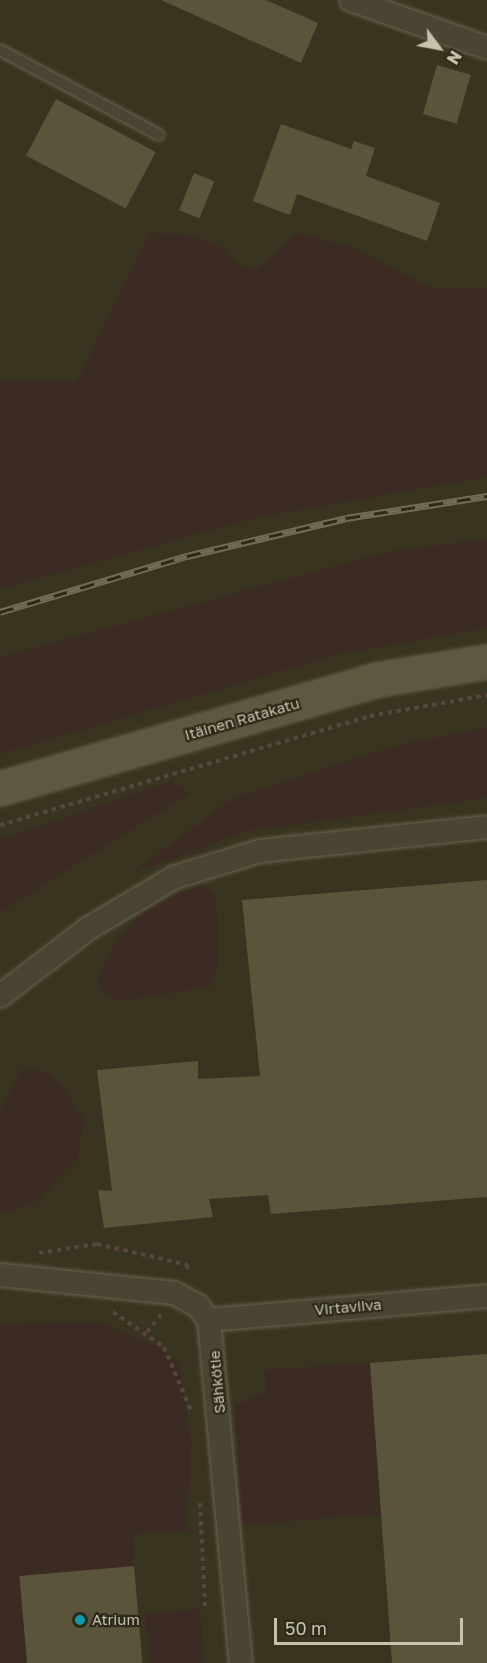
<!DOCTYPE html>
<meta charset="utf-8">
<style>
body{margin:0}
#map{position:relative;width:487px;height:1663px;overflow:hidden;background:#39341f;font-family:"Golos Text",sans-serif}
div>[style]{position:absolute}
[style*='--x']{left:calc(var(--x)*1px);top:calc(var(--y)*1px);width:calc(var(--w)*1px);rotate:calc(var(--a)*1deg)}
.green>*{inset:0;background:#3c2b23;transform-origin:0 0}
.building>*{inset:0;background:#59543a;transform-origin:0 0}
.path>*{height:4px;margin-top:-2px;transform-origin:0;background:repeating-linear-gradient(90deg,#58463e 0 4.5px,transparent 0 9px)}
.roads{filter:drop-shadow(0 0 2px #676350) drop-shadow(0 0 2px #676350)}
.lane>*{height:10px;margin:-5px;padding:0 5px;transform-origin:5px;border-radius:5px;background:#4a4532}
.street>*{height:22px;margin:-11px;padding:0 11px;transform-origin:11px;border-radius:11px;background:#4a4532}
.secondary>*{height:32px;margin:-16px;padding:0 16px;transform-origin:16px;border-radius:16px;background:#5d5940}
.rail>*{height:7px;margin-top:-3.5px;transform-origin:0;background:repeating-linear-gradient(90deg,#2e2a18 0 14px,#716c54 0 28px);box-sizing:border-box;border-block:2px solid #716c54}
.dots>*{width:16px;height:16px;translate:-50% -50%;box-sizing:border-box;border:3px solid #2e2a18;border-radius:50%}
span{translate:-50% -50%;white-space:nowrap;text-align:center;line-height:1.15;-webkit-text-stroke:4.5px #2e2a18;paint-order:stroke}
.street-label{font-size:15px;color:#c6c2ad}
.poi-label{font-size:15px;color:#c6c2ad}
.left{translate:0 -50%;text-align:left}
.north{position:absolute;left:409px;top:18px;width:60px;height:60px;-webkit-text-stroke:4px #2e2a18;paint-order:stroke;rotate:122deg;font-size:16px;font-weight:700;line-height:24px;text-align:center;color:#c6c2ad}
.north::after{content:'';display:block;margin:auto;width:21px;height:27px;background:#c6c2ad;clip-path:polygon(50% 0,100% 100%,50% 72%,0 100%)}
.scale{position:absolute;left:274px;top:1618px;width:189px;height:27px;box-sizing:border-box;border:3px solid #c6c2ad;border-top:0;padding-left:8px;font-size:18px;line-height:21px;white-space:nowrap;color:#c6c2ad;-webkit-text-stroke:4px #2e2a18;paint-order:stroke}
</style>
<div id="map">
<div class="green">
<div style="clip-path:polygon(149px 233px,184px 234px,218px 245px,236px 263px,255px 271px,298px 233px,357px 249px,427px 287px,487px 289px,487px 477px,259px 517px,0 589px,0 382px,77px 382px)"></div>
<div style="clip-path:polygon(487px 539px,487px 628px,340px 654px,0 754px,0 657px,387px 552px)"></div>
<div style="clip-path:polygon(487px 727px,487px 798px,246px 831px,131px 874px,233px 798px,395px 746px)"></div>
<div style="clip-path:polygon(172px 781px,190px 793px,0 912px,0 840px)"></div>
<div style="clip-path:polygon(202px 885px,216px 895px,219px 963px,210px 987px,119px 1001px,98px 989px,99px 973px,117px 941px,140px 915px,178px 893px)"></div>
<div style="clip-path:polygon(22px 1069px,47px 1072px,60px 1083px,84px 1120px,77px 1159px,34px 1203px,1px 1214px,0 1112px)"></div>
<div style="clip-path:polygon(99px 1322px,157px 1346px,180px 1365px,191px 1443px,187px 1531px,133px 1534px,134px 1566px,26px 1663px,0 1663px,0 1323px)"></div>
<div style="clip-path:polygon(370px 1363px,381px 1514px,242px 1525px,235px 1406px,267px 1391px,265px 1370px)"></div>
<div style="left:200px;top:1609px;width:54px;height:55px;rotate:85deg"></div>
</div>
<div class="building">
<div style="clip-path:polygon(161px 0,266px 0,318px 23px,301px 63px)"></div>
<div style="left:437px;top:65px;width:35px;height:51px;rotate:16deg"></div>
<div style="left:56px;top:99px;width:113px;height:64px;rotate:28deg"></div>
<div style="clip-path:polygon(281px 124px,351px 149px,354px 141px,375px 148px,366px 176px,440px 203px,427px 241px,297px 194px,290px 215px,253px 201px)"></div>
<div style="left:194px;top:173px;width:22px;height:40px;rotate:22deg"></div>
<div style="clip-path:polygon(487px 880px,487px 1197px,271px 1214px,268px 1195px,209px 1199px,213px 1217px,104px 1228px,98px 1190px,112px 1191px,97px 1070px,198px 1061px,198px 1079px,260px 1076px,242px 900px)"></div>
<div style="clip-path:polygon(487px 1354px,487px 1663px,392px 1663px,370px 1363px)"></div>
<div style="left:134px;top:1566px;width:97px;height:115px;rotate:85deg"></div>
</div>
<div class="path">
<div style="--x:0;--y:825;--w:386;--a:-16.4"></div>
<div style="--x:370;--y:716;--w:119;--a:-10.2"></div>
<div style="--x:39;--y:1253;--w:59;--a:-8.8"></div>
<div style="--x:97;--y:1244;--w:93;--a:13"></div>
<div style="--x:188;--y:1265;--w:7;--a:106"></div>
<div style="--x:113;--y:1312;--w:62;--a:34.5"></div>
<div style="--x:164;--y:1347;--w:72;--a:67"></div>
<div style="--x:147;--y:1332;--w:22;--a:-51"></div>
<div style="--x:200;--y:1503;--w:104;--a:87.2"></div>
</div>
<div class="roads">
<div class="lane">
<div style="--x:0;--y:50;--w:180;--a:28.1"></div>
</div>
<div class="street">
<div style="--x:351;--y:0;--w:144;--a:19.4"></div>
<div style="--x:0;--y:996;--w:112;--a:-37.4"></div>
<div style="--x:89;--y:928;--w:100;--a:-30.7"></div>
<div style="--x:175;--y:877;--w:89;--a:-17"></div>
<div style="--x:260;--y:851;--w:228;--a:-6"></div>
<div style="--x:0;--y:1275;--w:175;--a:5.9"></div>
<div style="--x:174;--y:1293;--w:27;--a:28"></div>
<div style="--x:198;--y:1306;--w:18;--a:52"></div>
<div style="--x:209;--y:1320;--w:344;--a:84.7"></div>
<div style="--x:209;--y:1320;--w:279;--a:-4.9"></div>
</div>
<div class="secondary">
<div style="--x:0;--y:789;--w:392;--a:-16.1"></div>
<div style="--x:377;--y:680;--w:111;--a:-9.3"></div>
</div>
</div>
<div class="rail">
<div style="--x:0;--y:612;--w:195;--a:-16.7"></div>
<div style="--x:187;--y:556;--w:163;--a:-13.4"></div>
<div style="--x:346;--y:518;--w:143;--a:-8.9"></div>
</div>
<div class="dots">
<div style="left:80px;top:1620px;background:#0f9aa8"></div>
</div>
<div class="street-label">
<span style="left:242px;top:719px;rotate:-16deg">Itäinen Ratakatu</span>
<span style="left:348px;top:1307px;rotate:-5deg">Virtaviiva</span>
<span style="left:217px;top:1382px;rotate:-95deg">Sähkötie</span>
</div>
<div class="poi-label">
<span class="left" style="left:92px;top:1620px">Atrium</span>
</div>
<div class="north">N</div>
<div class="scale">50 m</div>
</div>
